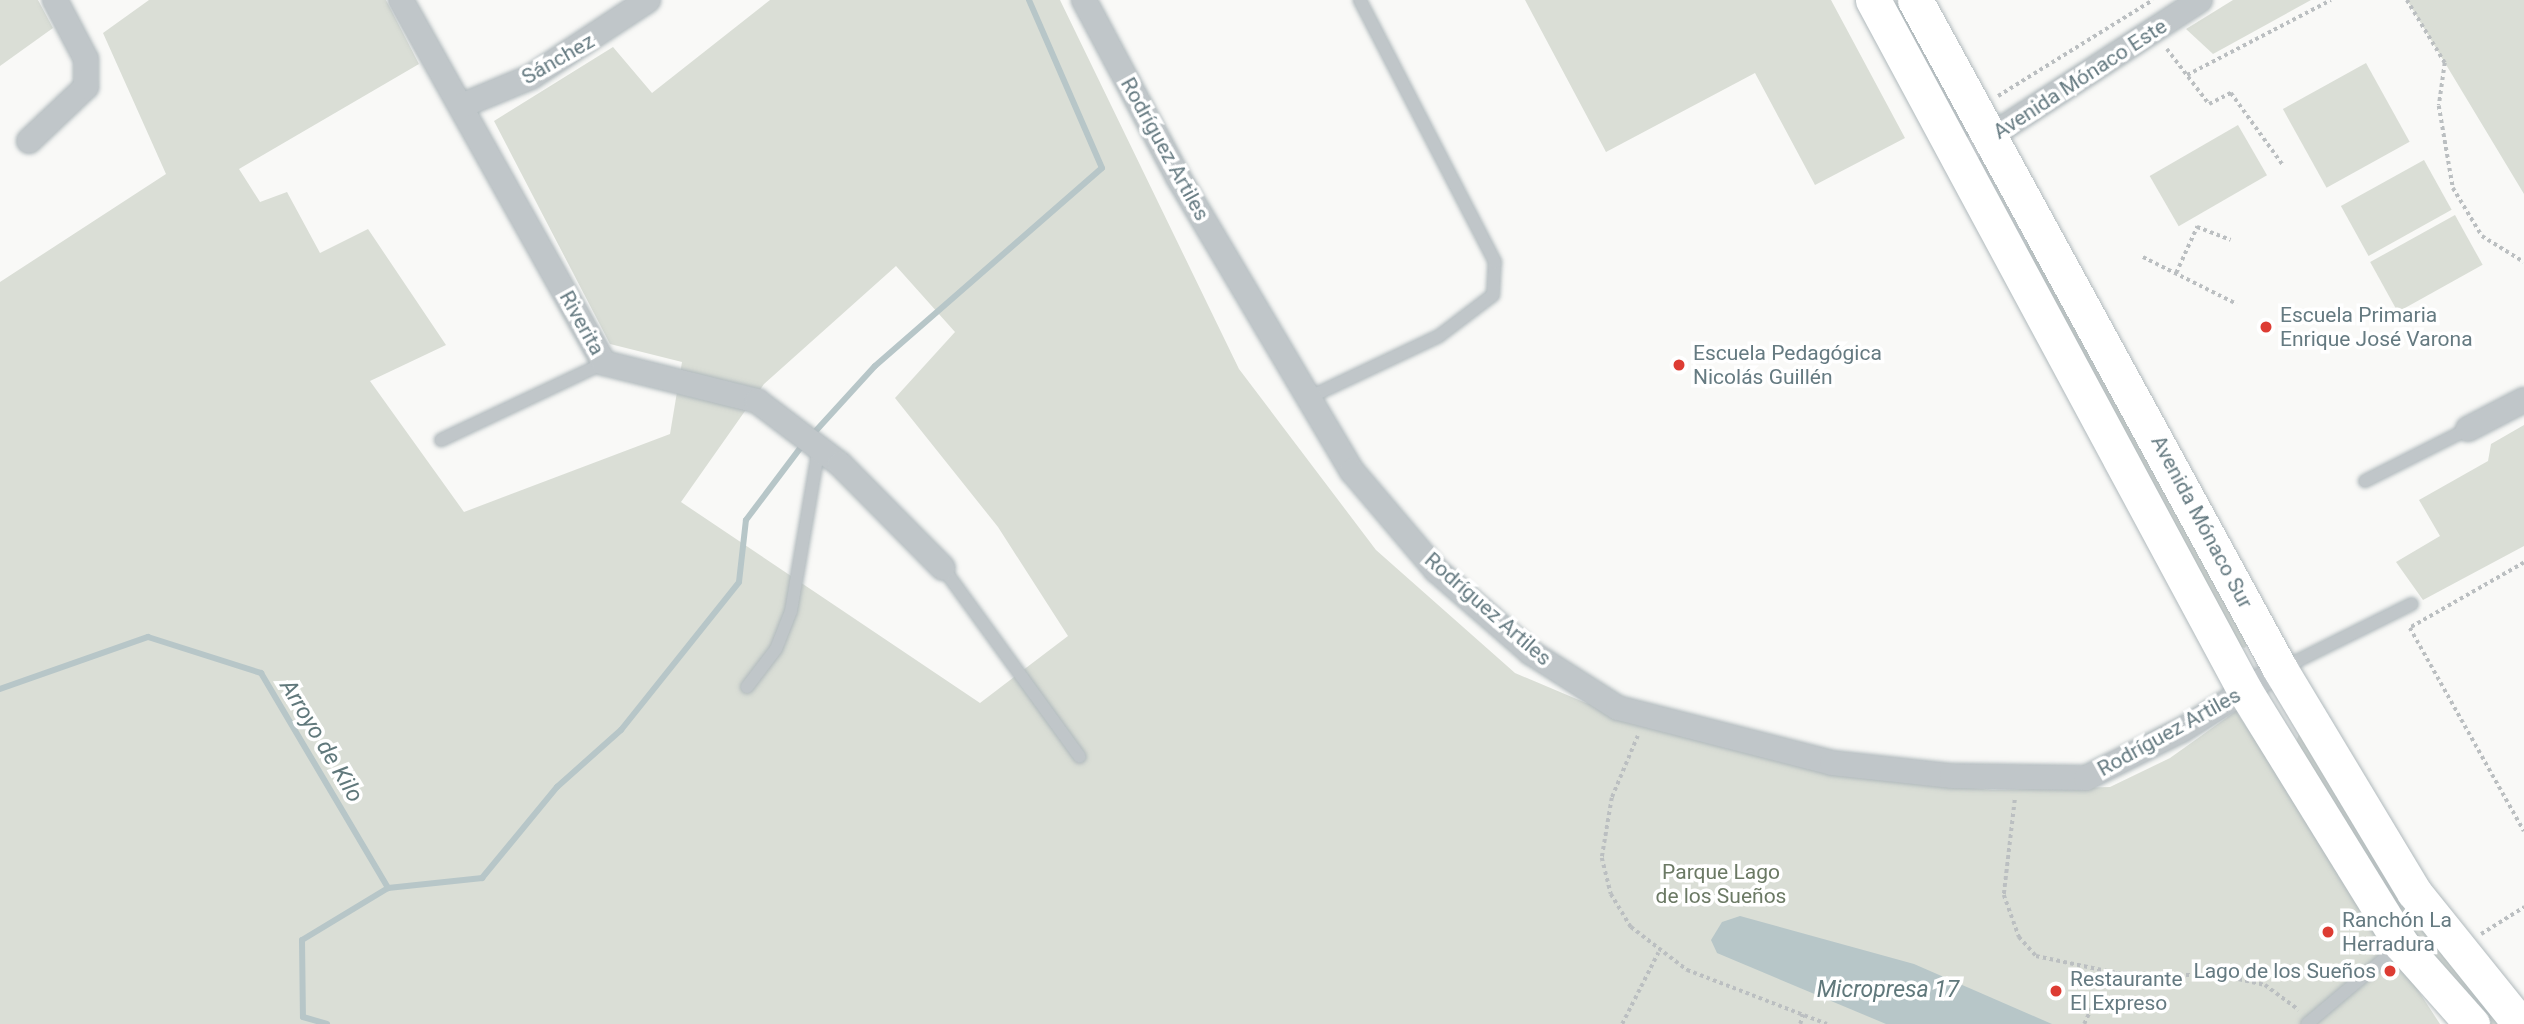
<!DOCTYPE html>
<meta charset="utf-8">
<style>
body{margin:0}
#map{position:relative;width:2524px;height:1024px;overflow:hidden;background:#f9f9f7;font-family:Roboto,sans-serif}
div>[style]{position:absolute}
[style*='--x']{left:calc(var(--x)*1px);top:calc(var(--y)*1px);width:calc(var(--w)*1px);rotate:calc(var(--a)*1deg)}
.green>*{inset:0;background:#daded6;transform-origin:0 0}
.water>*{inset:0;background:#b7c6c8}
.stream>*{height:6px;margin:-3px;padding:0 3px;transform-origin:3px;border-radius:3px;background:#b7c6c8}
.path>*{height:3.5px;margin-top:-1.75px;transform-origin:0;background:repeating-linear-gradient(90deg,#bbbfc1 0 3.5px,transparent 0 7px)}
.roads{filter:drop-shadow(0 0 2px #b0b9bc) drop-shadow(0 0 2px #b0b9bc)}
.lane>*{height:12px;margin:-6px;padding:0 6px;transform-origin:6px;border-radius:6px;background:#c0c6c9}
.street>*{height:24px;margin:-12px;padding:0 12px;transform-origin:12px;border-radius:12px;background:#c0c6c9}
.secondary>*{height:35px;margin:-17.5px;padding:0 17.5px;transform-origin:17.5px;border-radius:17.5px;background:#fff}
.dots>*{width:19px;height:19px;translate:-50% -50%;box-sizing:border-box;border:4px solid #fff;border-radius:50%}
span{translate:-50% -50%;white-space:nowrap;text-align:center;line-height:1.15;-webkit-text-stroke:7px #fff;paint-order:stroke}
.street-label{font-size:21px;color:#657a81}
.poi-label{font-size:21px;color:#657a81}
.left{translate:0 -50%;text-align:left}
.right{translate:-100% -50%;text-align:right}
.park-label{font-size:21px;color:#6b7964}
.water-label{font-size:23px;color:#60787b;font-style:italic}
</style>
<div id="map">
<div class="green">
<div style="clip-path:polygon(0 0,38px 0,53px 28px,0 66px)"></div>
<div style="clip-path:polygon(evenodd,149px 0,386px 0,419px 64px,239px 169px,260px 202px,287px 192px,320px 253px,368px 229px,446px 345px,370px 381px,464px 512px,670px 434px,682px 362px,610px 344px,494px 121px,613px 47px,652px 93px,770px 0,1060px 0,1239px 369px,1376px 550px,1515px 673px,1586px 703px,1881px 780px,1993px 790px,2110px 787px,2170px 758px,2236px 711px,2440px 1024px,0 1024px,0 282px,166px 174px,103px 33px,149px 0,896px 266px,955px 332px,895px 398px,998px 527px,1068px 636px,980px 703px,681px 502px,764px 384px,896px 266px)"></div>
<div style="clip-path:polygon(1525px 0,1831px 0,1905px 138px,1815px 185px,1755px 73px,1606px 152px)"></div>
<div style="clip-path:polygon(2233px 0,2311px 0,2213px 54px,2186px 29px)"></div>
<div style="clip-path:polygon(2407px 0,2524px 0,2524px 194px,2445px 63px)"></div>
<div style="left:2366px;top:63px;width:90px;height:95px;rotate:61deg"></div>
<div style="left:2238px;top:125px;width:58px;height:102px;rotate:60deg"></div>
<div style="left:2424px;top:160px;width:57px;height:95px;rotate:61deg"></div>
<div style="left:2455px;top:215px;width:57px;height:97px;rotate:61deg"></div>
<div style="clip-path:polygon(2028px 239px,2250px 640px,2245px 648px,2237px 646px,2026px 250px)"></div>
<div style="clip-path:polygon(2524px 425px,2524px 546px,2423px 600px,2396px 562px,2440px 536px,2419px 500px,2488px 461px,2491px 444px)"></div>
<div style="clip-path:polygon(2299px 734px,2501px 1024px,2485px 1024px,2401px 916px,2296px 742px)"></div>
</div>
<div class="water">
<div style="clip-path:polygon(1740px 916px,1914px 964px,2052px 1024px,1886px 1024px,1717px 953px,1711px 940px,1722px 922px)"></div>
</div>
<div class="stream">
<div style="--x:812;--y:435;--w:93;--a:-47.6"></div>
<div style="--x:875;--y:366;--w:301;--a:-41.1"></div>
<div style="--x:1102;--y:168;--w:183;--a:-113.5"></div>
<div style="--x:0;--y:689;--w:157;--a:-19.4"></div>
<div style="--x:148;--y:637;--w:119;--a:17.7"></div>
<div style="--x:261;--y:673;--w:250;--a:59.4"></div>
<div style="--x:388;--y:888;--w:100;--a:148.8"></div>
<div style="--x:302;--y:940;--w:77;--a:89.3"></div>
<div style="--x:303;--y:1017;--w:25;--a:16"></div>
<div style="--x:388;--y:888;--w:95;--a:-6.1"></div>
<div style="--x:482;--y:878;--w:118;--a:-50.5"></div>
<div style="--x:557;--y:787;--w:86;--a:-41.7"></div>
<div style="--x:621;--y:730;--w:189;--a:-51.4"></div>
<div style="--x:739;--y:582;--w:62;--a:-83.6"></div>
<div style="--x:746;--y:520;--w:96;--a:-53"></div>
</div>
<div class="path">
<div style="--x:2407;--y:0;--w:74;--a:58.9"></div>
<div style="--x:2445;--y:63;--w:43;--a:97.9"></div>
<div style="--x:2439;--y:106;--w:83;--a:80.3"></div>
<div style="--x:2453;--y:188;--w:56;--a:58.9"></div>
<div style="--x:2482;--y:236;--w:49;--a:31.8"></div>
<div style="--x:2167;--y:49;--w:69;--a:52.6"></div>
<div style="--x:2209;--y:104;--w:25;--a:-27"></div>
<div style="--x:2231;--y:93;--w:89;--a:54.2"></div>
<div style="--x:2187;--y:75;--w:162;--a:-27.5"></div>
<div style="--x:1998;--y:96;--w:182;--a:-31.8"></div>
<div style="--x:2143;--y:257;--w:105;--a:26.6"></div>
<div style="--x:2176;--y:273;--w:51;--a:-65.5"></div>
<div style="--x:2197;--y:227;--w:36;--a:21"></div>
<div style="--x:2524;--y:563;--w:131;--a:150.3"></div>
<div style="--x:2410;--y:628;--w:233;--a:60.7"></div>
<div style="--x:1638;--y:736;--w:67;--a:112.8"></div>
<div style="--x:1612;--y:798;--w:61;--a:99.5"></div>
<div style="--x:1602;--y:858;--w:37;--a:76"></div>
<div style="--x:1611;--y:894;--w:39;--a:59"></div>
<div style="--x:1631;--y:927;--w:71;--a:37.5"></div>
<div style="--x:1687;--y:970;--w:150;--a:21.1"></div>
<div style="--x:2015;--y:800;--w:96;--a:96.6"></div>
<div style="--x:2004;--y:895;--w:45;--a:70.3"></div>
<div style="--x:2019;--y:937;--w:25;--a:48"></div>
<div style="--x:2036;--y:956;--w:82;--a:12"></div>
<div style="--x:2116;--y:973;--w:109;--a:1.6"></div>
<div style="--x:2225;--y:976;--w:41;--a:12.7"></div>
<div style="--x:2265;--y:985;--w:42;--a:36.3"></div>
<div style="--x:2481;--y:934;--w:51;--a:-32.1"></div>
<div style="--x:1622;--y:1024;--w:80;--a:-63.1"></div>
<div style="--x:1800;--y:1024;--w:10;--a:-73"></div>
<div style="--x:2084;--y:1024;--w:17;--a:-65"></div>
</div>
<div class="roads">
<div class="lane">
<div style="--x:1308;--y:398;--w:145;--a:-25.3"></div>
<div style="--x:1439;--y:336;--w:68;--a:-37.2"></div>
<div style="--x:1493;--y:295;--w:33;--a:-87"></div>
<div style="--x:1495;--y:262;--w:295;--a:-117.3"></div>
<div style="--x:441;--y:440;--w:180;--a:-25.3"></div>
<div style="--x:2365;--y:481;--w:115;--a:-26.8"></div>
<div style="--x:943;--y:568;--w:233;--a:54.1"></div>
<div style="--x:2281;--y:669;--w:146;--a:-26.4"></div>
<div style="--x:747;--y:687;--w:48;--a:-52.7"></div>
<div style="--x:776;--y:649;--w:41;--a:-68.5"></div>
<div style="--x:791;--y:611;--w:165;--a:-80.3"></div>
<div style="--x:2307;--y:1024;--w:119;--a:-40.2"></div>
</div>
<div class="street">
<div style="--x:401;--y:0;--w:416;--a:60.8"></div>
<div style="--x:604;--y:363;--w:158;--a:13.9"></div>
<div style="--x:757;--y:401;--w:104;--a:37.2"></div>
<div style="--x:840;--y:464;--w:146;--a:45.3"></div>
<div style="--x:1084;--y:0;--w:200;--a:62"></div>
<div style="--x:1178;--y:177;--w:342;--a:59.4"></div>
<div style="--x:1352;--y:471;--w:130;--a:49.7"></div>
<div style="--x:1436;--y:570;--w:125;--a:41.1"></div>
<div style="--x:1530;--y:652;--w:104;--a:32.5"></div>
<div style="--x:1618;--y:708;--w:221;--a:14.4"></div>
<div style="--x:1832;--y:763;--w:121;--a:6.2"></div>
<div style="--x:1952;--y:776;--w:134;--a:0.9"></div>
<div style="--x:2086;--y:778;--w:107;--a:-26.6"></div>
<div style="--x:2182;--y:730;--w:115;--a:-31.9"></div>
<div style="--x:461;--y:106;--w:76;--a:-22.5"></div>
<div style="--x:531;--y:77;--w:140;--a:-33.3"></div>
<div style="--x:29;--y:141;--w:79;--a:-43.5"></div>
<div style="--x:86;--y:87;--w:28;--a:-90"></div>
<div style="--x:86;--y:59;--w:67;--a:-117.7"></div>
<div style="--x:1960;--y:156;--w:286;--a:-33"></div>
<div style="--x:2468;--y:429;--w:63;--a:-27.4"></div>
</div>
<div class="secondary">
<div style="--x:1873;--y:0;--w:785;--a:61.7"></div>
<div style="--x:2245;--y:691;--w:297;--a:58.3"></div>
<div style="--x:2401;--y:944;--w:107;--a:48.4"></div>
<div style="--x:1915;--y:0;--w:762;--a:61.38"></div>
<div style="--x:2280;--y:669;--w:260;--a:59"></div>
<div style="--x:2414;--y:892;--w:169;--a:51.2"></div>
</div>
</div>
<div class="dots">
<div style="left:2266px;top:327px;background:#dd3c33"></div>
<div style="left:1679px;top:365px;background:#dd3c33"></div>
<div style="left:2328px;top:932px;background:#dd3c33"></div>
<div style="left:2390px;top:971px;background:#dd3c33"></div>
<div style="left:2056px;top:991px;background:#dd3c33"></div>
</div>
<div class="street-label">
<span style="left:558px;top:59px;rotate:-30deg">Sánchez</span>
<span style="left:2080px;top:79px;rotate:-33deg">Avenida Mónaco Este</span>
<span style="left:1165px;top:149px;rotate:61deg">Rodríguez Artiles</span>
<span style="left:582px;top:323px;rotate:61deg">Riverita</span>
<span style="left:2202px;top:522px;rotate:62deg">Avenida Mónaco Sur</span>
<span style="left:1488px;top:609px;rotate:41deg">Rodríguez Artiles</span>
<span style="left:2169px;top:732px;rotate:-29deg">Rodríguez Artiles</span>
</div>
<div class="poi-label">
<span class="left" style="left:2280px;top:327px">Escuela Primaria<br>Enrique José Varona</span>
<span class="left" style="left:1693px;top:365px">Escuela Pedagógica<br>Nicolás Guillén</span>
<span class="left" style="left:2342px;top:932px">Ranchón La<br>Herradura</span>
<span class="right" style="left:2376px;top:971px">Lago de los Sueños</span>
<span class="left" style="left:2070px;top:991px">Restaurante<br>El Expreso</span>
</div>
<div class="park-label">
<span style="left:1721px;top:884px">Parque Lago<br>de los Sueños</span>
</div>
<div class="water-label">
<span style="left:321px;top:741px;rotate:59deg">Arroyo de Kilo</span>
<span style="left:1888px;top:990px">Micropresa 17</span>
</div>
</div>
